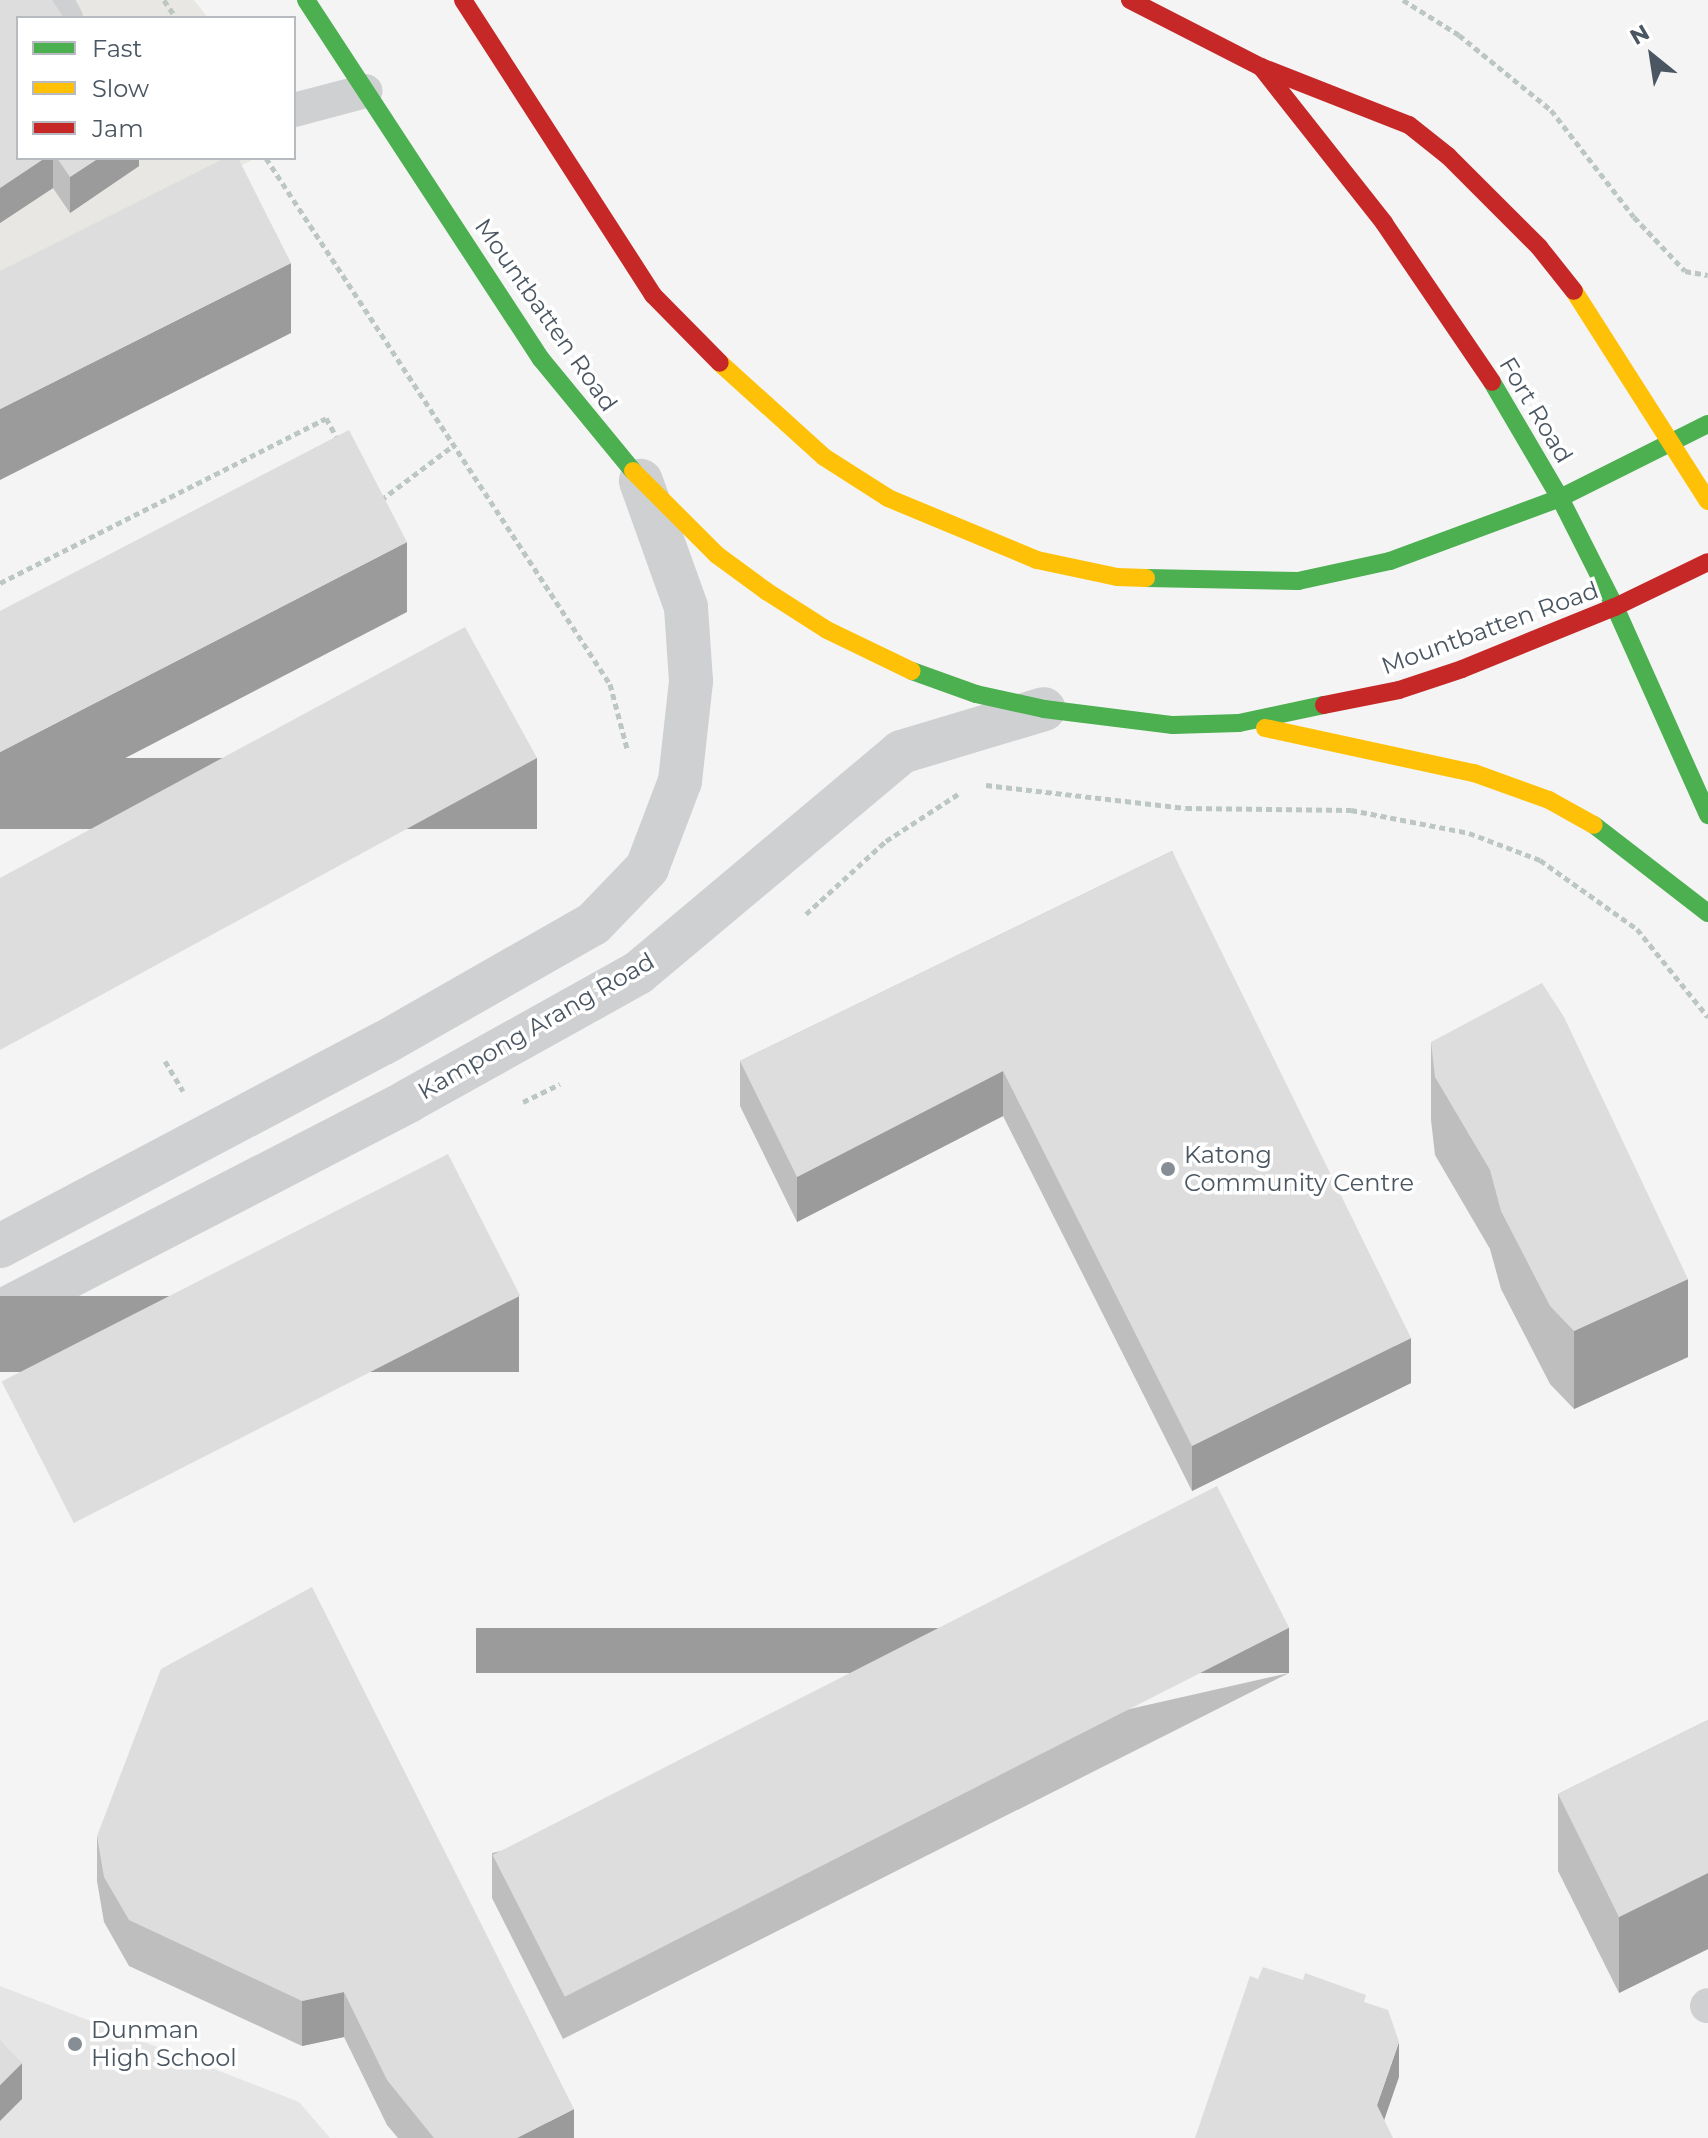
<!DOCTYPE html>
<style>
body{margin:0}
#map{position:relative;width:1708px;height:2138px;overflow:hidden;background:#f4f4f4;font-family:Montserrat,sans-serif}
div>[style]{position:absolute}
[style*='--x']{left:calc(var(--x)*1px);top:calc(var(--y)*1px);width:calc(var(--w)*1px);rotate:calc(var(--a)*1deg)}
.commercial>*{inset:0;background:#e8e7e3}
.education>*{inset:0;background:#e6e5e6}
.path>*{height:5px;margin-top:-2.5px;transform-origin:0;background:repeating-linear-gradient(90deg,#bcc7c4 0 6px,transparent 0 10px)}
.lane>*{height:34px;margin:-17px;padding:0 17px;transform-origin:17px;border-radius:17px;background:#ced0d2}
.street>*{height:44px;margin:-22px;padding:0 22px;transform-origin:22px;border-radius:22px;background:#ced0d2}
.fast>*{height:18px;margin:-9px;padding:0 9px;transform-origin:9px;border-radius:9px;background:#4caf50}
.slow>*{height:18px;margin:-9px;padding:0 9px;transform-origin:9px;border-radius:9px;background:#ffc107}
.jam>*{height:18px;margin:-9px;padding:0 9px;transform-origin:9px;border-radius:9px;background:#c62828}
.wall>*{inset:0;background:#bebebf}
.shaded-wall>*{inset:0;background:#9b9b9b;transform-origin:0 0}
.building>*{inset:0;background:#ddddde;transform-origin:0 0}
.dots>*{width:22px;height:22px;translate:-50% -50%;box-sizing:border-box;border:4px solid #fff;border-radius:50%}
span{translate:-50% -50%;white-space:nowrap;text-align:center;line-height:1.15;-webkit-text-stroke:7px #fff;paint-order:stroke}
.street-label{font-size:24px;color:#4a5661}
.poi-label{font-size:24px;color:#4a5661}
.left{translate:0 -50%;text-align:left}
.legend{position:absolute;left:16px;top:16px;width:280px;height:144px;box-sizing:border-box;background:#fff;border:2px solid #b7bbc0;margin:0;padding:10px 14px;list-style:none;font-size:24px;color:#4a5661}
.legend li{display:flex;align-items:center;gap:16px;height:40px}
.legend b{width:40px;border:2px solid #b7bbc0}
.north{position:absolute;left:1612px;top:16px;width:80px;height:80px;-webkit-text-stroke:6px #fff;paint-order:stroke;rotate:330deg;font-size:22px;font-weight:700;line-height:32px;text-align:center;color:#4a5661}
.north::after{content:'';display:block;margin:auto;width:28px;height:36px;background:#4a5661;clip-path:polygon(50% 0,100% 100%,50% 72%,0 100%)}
</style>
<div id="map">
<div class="commercial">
<div style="clip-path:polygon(0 0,194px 0,208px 18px,18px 18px,18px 158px,256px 158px,0 286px)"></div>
</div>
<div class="education">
<div style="clip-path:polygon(0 1986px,299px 2102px,330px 2138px,0 2138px)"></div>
</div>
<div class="path">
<div style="--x:164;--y:0;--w:22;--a:56"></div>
<div style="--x:1403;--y:0;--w:66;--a:32"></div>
<div style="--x:1459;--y:35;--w:119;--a:39.2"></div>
<div style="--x:1551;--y:110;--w:135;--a:52.2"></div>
<div style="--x:1634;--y:217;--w:74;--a:46.6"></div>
<div style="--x:1685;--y:271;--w:23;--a:10"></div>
<div style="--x:266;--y:158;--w:628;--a:56.82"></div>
<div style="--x:610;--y:684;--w:70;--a:75.2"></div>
<div style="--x:381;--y:500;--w:91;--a:-37"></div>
<div style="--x:0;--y:583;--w:365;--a:-26.8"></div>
<div style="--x:326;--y:418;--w:25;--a:61"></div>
<div style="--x:986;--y:785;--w:201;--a:6.6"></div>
<div style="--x:1186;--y:808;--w:165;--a:0.7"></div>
<div style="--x:1351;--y:810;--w:120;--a:11"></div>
<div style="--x:1469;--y:833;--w:76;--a:20.8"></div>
<div style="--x:1540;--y:860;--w:119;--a:35.4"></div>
<div style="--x:1637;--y:929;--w:113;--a:51.1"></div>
<div style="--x:806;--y:914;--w:108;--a:-42.4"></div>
<div style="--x:886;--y:841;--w:86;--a:-33.1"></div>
<div style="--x:165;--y:1061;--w:35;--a:59"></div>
<div style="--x:523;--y:1102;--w:41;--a:-25.9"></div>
</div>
<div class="lane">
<div style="--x:56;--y:0;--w:21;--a:61"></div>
<div style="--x:294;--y:110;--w:74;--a:-14.8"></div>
<div style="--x:1707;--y:2006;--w:1;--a:-45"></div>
</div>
<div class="street">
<div style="--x:0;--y:1246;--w:434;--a:-27.9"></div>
<div style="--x:384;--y:1043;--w:241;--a:-29.7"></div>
<div style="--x:593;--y:924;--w:78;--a:-46"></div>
<div style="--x:647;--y:868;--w:93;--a:-69.2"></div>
<div style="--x:680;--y:781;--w:101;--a:-83.7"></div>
<div style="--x:691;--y:681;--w:74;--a:-93.9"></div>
<div style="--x:686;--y:607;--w:134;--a:-109.7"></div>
<div style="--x:0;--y:1312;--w:459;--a:-27.3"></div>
<div style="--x:408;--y:1101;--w:263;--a:-29.1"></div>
<div style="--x:638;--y:973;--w:344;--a:-40"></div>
<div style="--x:901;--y:752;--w:149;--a:-16.7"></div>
</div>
<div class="fast">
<div style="--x:306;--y:0;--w:429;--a:56.8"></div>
<div style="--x:541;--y:359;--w:145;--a:50.6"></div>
<div style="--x:1492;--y:382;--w:134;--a:59.6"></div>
<div style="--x:1560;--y:498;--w:122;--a:63.2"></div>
<div style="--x:1615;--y:607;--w:228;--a:65.9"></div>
<div style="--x:1146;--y:578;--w:152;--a:1.1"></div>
<div style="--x:1298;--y:581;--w:94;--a:-12.3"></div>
<div style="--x:1390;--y:561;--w:181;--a:-20.3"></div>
<div style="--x:1560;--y:498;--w:165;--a:-26.6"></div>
<div style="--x:912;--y:671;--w:68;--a:19.8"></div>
<div style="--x:976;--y:694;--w:70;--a:12.4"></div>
<div style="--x:1044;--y:709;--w:130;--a:7.1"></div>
<div style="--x:1173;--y:725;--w:66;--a:-1.7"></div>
<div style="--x:1239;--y:723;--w:87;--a:-12"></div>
<div style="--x:1594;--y:825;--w:144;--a:37.7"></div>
</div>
<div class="slow">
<div style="--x:1574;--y:291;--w:249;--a:57.5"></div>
<div style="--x:720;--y:363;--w:140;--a:42.1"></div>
<div style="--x:824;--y:457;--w:76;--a:32.6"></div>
<div style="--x:888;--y:498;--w:161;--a:22.6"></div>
<div style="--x:1037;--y:560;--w:82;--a:12"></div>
<div style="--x:1117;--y:577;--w:29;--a:2"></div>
<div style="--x:633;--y:471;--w:119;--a:45"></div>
<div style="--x:717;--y:555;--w:61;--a:36.3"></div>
<div style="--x:766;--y:591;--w:72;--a:32.6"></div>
<div style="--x:827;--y:630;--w:94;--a:25.8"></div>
<div style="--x:1265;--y:728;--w:214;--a:12.2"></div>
<div style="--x:1474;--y:773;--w:80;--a:19.8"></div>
<div style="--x:1549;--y:800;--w:51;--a:29.1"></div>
</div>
<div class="jam">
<div style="--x:463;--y:0;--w:351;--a:57.2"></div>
<div style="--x:653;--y:295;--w:95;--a:45.4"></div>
<div style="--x:1130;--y:0;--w:147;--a:27.1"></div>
<div style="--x:1261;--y:67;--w:159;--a:21.4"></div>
<div style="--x:1409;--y:125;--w:50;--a:38.5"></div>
<div style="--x:1448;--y:156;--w:129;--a:45"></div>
<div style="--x:1539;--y:247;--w:56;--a:51.5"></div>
<div style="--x:1261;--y:67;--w:199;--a:51.7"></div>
<div style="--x:1384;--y:223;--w:192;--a:55.8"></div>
<div style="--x:1324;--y:705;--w:76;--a:-11.3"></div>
<div style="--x:1399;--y:690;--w:66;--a:-18.4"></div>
<div style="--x:1462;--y:669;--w:165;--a:-22.1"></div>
<div style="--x:1615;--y:607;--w:103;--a:-25.8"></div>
</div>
<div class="wall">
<div style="clip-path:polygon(0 0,18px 158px,139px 158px,139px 166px,70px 213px,53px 188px,0 223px)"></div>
<div style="clip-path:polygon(1172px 851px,1411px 1383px,1192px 1491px,1003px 1116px,797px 1222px,740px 1106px,740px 1061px)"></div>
<div style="clip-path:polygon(1431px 1042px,1688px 1357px,1574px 1409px,1550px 1384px,1501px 1289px,1490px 1249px,1435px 1155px,1431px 1120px)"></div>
<div style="clip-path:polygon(1289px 1673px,563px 2039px,492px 1898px,492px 1853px)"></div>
<div style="clip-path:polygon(1708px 1720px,1708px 1949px,1619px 1993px,1558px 1871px,1558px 1794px)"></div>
<div style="clip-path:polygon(97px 1836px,574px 2138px,398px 2138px,387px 2125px,344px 2037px,302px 2046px,129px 1966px,104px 1922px,97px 1881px)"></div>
</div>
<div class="shaded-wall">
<div style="clip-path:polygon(45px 158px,53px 158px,53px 188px,0 223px,0 188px)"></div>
<div style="clip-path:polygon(99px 158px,139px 158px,139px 166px,70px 213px,70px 177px)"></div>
<div style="clip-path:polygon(291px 263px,291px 333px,0 480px,0 409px)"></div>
<div style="clip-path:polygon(407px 542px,407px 612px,0 823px,0 752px)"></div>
<div style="left:537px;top:758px;width:71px;height:611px;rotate:90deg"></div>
<div style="clip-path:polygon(1003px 1071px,1003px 1116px,797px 1222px,797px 1177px)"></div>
<div style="clip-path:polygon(1688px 1279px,1688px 1357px,1574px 1409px,1574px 1331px)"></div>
<div style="left:519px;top:1296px;width:76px;height:580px;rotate:90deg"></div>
<div style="clip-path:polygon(1411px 1338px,1411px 1383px,1192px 1491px,1192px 1446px)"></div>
<div style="left:1289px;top:1628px;width:45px;height:813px;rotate:90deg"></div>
<div style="clip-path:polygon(1708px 1873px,1708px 1949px,1619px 1993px,1619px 1917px)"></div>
<div style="clip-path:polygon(344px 1992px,344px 2037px,302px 2046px,302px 2001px)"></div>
<div style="clip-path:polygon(1399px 2042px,1399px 2077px,1378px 2138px,1377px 2105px)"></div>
<div style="clip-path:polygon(22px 2063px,22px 2099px,0 2121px,0 2085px)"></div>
<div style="clip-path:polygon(574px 2109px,574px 2138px,517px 2138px)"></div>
</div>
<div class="building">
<div style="clip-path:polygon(0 0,52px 0,64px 18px,18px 18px,18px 158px,45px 158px,0 188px)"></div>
<div style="clip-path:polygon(57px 158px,99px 158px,70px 177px)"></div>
<div style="clip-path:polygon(225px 158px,238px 158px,291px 263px,0 409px,0 271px)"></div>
<div style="clip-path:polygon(349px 430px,407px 542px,0 752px,0 611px)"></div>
<div style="clip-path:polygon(465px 627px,537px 758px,0 1050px,0 878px)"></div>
<div style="clip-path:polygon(1172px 851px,1411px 1338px,1192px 1446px,1003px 1071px,797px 1177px,740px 1061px)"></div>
<div style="clip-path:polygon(1542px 983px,1564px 1017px,1688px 1279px,1574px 1331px,1550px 1306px,1501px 1211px,1490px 1170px,1435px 1077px,1431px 1042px)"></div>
<div style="left:448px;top:1154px;width:159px;height:501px;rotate:63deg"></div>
<div style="left:1217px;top:1486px;width:159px;height:813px;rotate:63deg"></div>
<div style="clip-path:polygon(312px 1587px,574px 2109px,517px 2138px,434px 2138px,387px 2080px,344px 1992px,302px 2001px,129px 1920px,104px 1877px,97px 1836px,161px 1669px)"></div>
<div style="clip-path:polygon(1708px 1720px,1708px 1873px,1619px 1917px,1558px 1794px)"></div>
<div style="clip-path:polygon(1263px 1967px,1303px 1980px,1305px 1973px,1366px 1995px,1364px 2002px,1388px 2010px,1399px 2042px,1377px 2105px,1393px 2138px,1195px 2138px,1250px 1976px,1258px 1979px)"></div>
<div style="clip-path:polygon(0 2040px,22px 2063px,0 2085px)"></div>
</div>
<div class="dots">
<div style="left:1168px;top:1169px;background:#868d94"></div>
<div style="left:75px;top:2044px;background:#868d94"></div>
</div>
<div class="street-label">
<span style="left:546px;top:315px;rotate:55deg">Mountbatten Road</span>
<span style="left:1536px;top:410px;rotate:59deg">Fort Road</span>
<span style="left:1490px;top:628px;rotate:-20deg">Mountbatten Road</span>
<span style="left:536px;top:1026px;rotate:-30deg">Kampong Arang Road</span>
</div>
<div class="poi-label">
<span class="left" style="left:1184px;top:1169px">Katong<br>Community Centre</span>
<span class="left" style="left:91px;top:2044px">Dunman<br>High School</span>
</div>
<ul class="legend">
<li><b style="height:10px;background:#4caf50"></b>Fast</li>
<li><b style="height:10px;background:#ffc107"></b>Slow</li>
<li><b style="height:10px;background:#c62828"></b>Jam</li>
</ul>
<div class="north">N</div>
</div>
